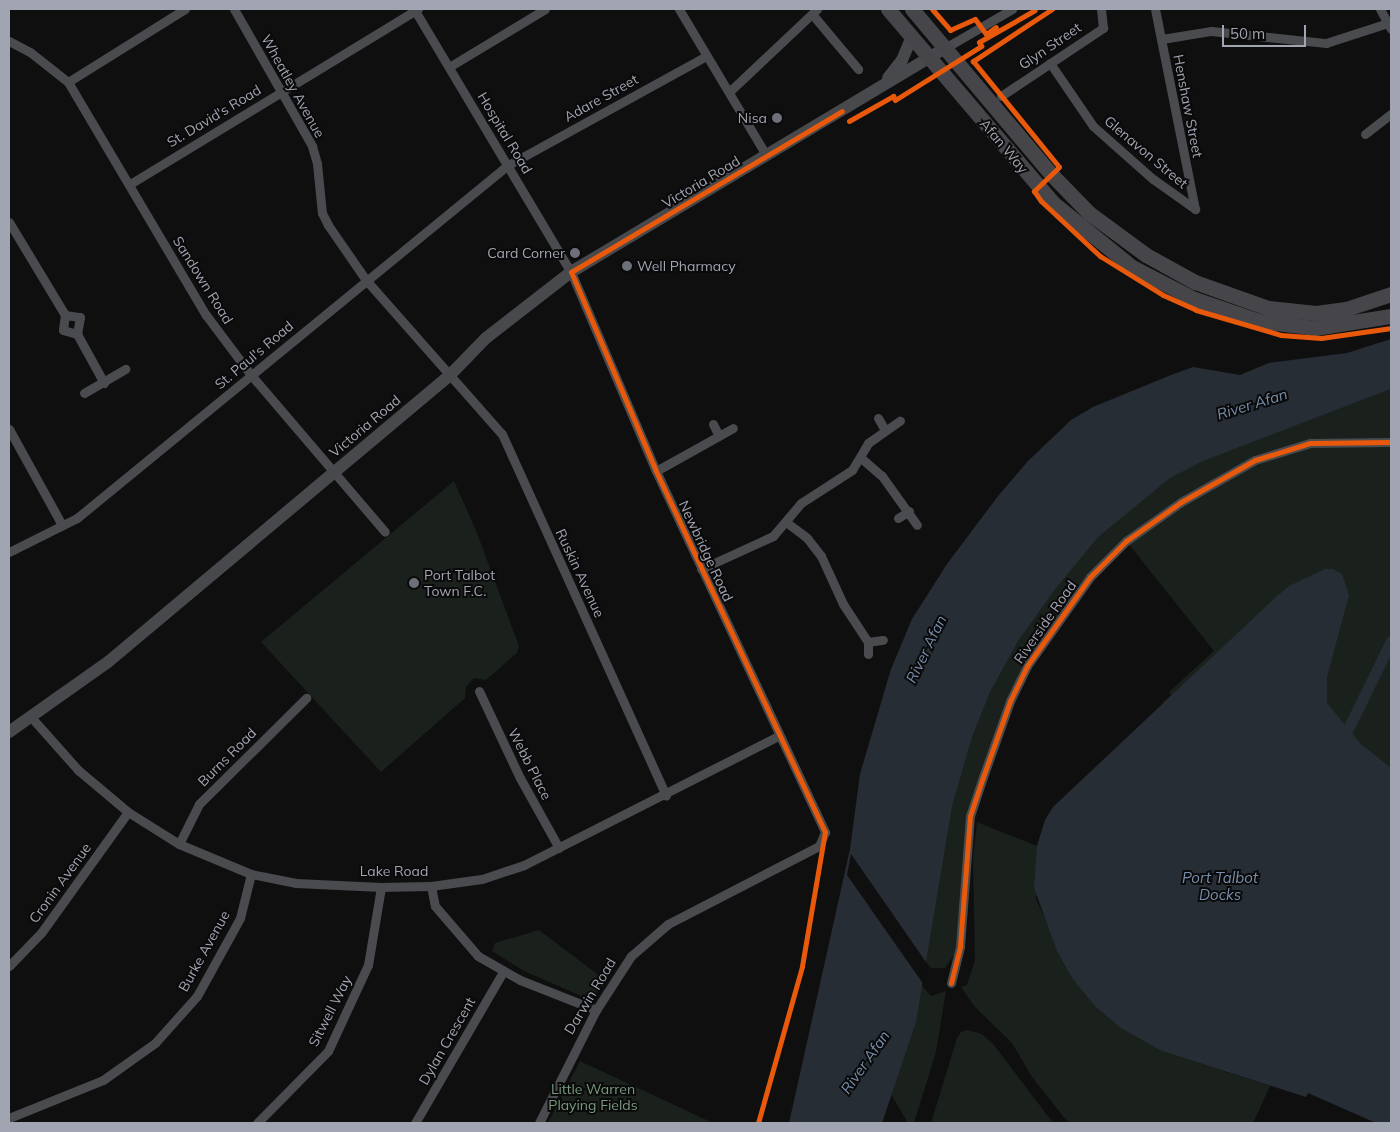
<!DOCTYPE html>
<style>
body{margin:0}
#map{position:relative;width:1400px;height:1132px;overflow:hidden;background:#0f0f10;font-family:Mulish,sans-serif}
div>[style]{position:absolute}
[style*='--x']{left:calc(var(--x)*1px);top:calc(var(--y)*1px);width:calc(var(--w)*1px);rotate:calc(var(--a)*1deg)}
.green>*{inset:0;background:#1a201b}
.water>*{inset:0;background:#272d34}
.pier>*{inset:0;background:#0f0f10}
.canal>*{height:11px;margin:-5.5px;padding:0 5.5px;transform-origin:5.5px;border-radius:5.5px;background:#272d34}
.street>*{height:9px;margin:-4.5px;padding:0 4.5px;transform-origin:4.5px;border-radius:4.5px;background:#4a4b4f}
.secondary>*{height:12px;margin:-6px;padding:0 6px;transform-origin:6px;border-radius:6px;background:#48494c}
.primary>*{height:15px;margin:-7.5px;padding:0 7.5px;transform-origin:7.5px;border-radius:7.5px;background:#46464a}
.cycleway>*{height:5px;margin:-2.5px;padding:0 2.5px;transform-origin:2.5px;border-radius:2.5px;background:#e8590c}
.dots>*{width:14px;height:14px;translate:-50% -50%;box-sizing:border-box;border:2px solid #0a0a0b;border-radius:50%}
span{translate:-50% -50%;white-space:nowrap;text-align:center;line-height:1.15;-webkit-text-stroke:4px #0a0a0b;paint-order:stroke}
.street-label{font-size:14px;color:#a1a4b1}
.poi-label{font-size:14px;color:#a1a4b1}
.right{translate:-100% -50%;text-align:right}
.left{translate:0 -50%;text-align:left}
.park-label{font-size:14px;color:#789b7e}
.water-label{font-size:15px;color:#788eab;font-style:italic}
.frame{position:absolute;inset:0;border:10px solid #a1a4b1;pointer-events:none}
.scale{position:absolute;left:1222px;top:25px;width:84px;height:22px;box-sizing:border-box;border:2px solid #a1a4b1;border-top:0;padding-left:6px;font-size:15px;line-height:18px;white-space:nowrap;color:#a1a4b1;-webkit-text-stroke:4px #0a0a0b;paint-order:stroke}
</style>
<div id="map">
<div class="green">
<div style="clip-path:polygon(1391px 389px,1391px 927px,1163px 702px,1171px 695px,1169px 692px,1214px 651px,1127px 542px,1090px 577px,1027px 666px,972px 808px,960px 946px,945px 968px,931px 968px,926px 962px,922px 986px,931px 996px,946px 991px,936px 1052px,914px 1123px,908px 1123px,891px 1094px,882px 1123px,855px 1123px,884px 844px,1105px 478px,1248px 443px)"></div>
<div style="clip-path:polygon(454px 481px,477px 533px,519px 646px,517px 653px,486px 680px,474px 678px,466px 687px,465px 698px,381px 772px,261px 642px)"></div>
<div style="clip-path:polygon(977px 822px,1037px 846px,1036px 899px,1072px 978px,1162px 1051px,1270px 1086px,1253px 1123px,1069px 1123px,1063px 1116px,1032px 1077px,1012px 1043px,974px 1006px,961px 987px,967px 985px,975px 960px,973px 858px)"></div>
<div style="clip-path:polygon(539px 930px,605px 980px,595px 996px,586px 998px,524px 971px,492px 951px,495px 943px)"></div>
<div style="clip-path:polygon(967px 1030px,982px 1034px,994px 1045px,1053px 1123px,931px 1123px,957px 1038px,961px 1032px)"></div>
<div style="clip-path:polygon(580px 1061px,713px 1123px,548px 1123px)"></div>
</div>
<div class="water">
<div style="clip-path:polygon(1391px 339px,1391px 389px,1203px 461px,1170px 478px,1098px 537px,1056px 588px,1018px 641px,990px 692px,972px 737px,952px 806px,916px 1022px,882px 1123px,789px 1123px,850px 849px,860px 774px,891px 669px,912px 619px,947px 564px,998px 496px,1028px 461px,1071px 420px,1093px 407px,1171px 375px,1193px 367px,1240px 375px,1269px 363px,1347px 353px)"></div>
<div style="clip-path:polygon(1325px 569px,1333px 569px,1342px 574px,1349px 595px,1327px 677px,1327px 703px,1361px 744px,1391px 768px,1391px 1123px,1376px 1123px,1308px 1093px,1306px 1097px,1162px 1051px,1121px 1028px,1095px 1006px,1072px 978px,1057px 951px,1034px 888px,1037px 846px,1045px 820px,1053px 807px,1277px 596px,1289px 586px)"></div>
</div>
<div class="pier">
<div style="clip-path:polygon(851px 854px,928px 965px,924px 985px,847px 875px)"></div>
</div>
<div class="canal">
<div style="--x:1348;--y:729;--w:98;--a:-64"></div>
</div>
<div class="street">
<div style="--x:234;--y:9;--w:158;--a:60.3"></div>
<div style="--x:312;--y:146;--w:19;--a:74"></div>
<div style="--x:317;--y:164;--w:49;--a:84.2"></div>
<div style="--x:322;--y:213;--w:13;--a:63"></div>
<div style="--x:328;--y:225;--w:67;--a:55.4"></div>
<div style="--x:366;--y:280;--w:205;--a:48.6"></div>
<div style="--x:502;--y:434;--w:397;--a:65.6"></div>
<div style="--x:414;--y:9;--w:306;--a:59.2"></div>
<div style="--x:571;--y:272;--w:216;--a:66.9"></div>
<div style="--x:656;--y:471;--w:399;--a:64.9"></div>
<div style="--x:825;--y:832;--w:15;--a:113"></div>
<div style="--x:819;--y:846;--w:170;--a:152.7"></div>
<div style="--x:668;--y:924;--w:49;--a:139.1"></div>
<div style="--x:631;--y:956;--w:64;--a:122.9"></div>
<div style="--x:596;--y:1010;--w:127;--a:116.8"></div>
<div style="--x:679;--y:9;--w:170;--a:59.2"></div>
<div style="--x:1155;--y:9;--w:204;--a:78.7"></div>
<div style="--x:1380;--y:9;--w:23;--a:61"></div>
<div style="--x:812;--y:14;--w:72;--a:50.1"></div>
<div style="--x:1162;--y:39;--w:50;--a:-9.3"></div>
<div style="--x:1211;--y:31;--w:116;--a:6"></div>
<div style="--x:1326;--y:43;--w:65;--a:-17.9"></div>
<div style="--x:9;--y:41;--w:24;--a:28"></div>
<div style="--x:30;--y:52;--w:48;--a:38.3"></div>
<div style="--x:68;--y:82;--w:271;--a:59.4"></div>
<div style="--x:206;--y:315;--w:75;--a:53.1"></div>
<div style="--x:251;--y:375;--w:206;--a:49.5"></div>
<div style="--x:945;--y:48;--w:78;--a:-30.2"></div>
<div style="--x:1050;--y:63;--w:76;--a:55.7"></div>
<div style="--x:1093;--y:126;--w:80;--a:41.5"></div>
<div style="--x:1153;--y:179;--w:52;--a:35.5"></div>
<div style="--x:449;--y:67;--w:112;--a:-31.1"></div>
<div style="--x:68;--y:82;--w:138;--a:-32"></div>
<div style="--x:729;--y:92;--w:121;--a:-43.3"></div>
<div style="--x:1001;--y:96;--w:123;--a:-33.7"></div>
<div style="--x:1103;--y:28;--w:19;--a:-96"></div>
<div style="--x:1365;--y:134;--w:33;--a:-38"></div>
<div style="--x:130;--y:184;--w:337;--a:-31.3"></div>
<div style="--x:9;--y:222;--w:109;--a:58.9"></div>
<div style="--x:65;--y:315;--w:15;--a:98"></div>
<div style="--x:63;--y:330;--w:15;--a:16"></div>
<div style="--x:65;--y:315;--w:15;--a:8"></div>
<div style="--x:80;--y:317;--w:17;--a:100"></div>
<div style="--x:77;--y:334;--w:56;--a:61.1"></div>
<div style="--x:84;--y:393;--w:48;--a:-30.3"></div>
<div style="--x:878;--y:418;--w:14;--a:60"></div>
<div style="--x:713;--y:424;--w:13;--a:63"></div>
<div style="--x:9;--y:429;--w:110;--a:61.1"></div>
<div style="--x:861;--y:458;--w:28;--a:41"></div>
<div style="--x:882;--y:476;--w:60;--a:54.5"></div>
<div style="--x:656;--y:471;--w:88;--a:-29.2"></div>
<div style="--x:898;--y:518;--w:13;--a:-32"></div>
<div style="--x:786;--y:522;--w:26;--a:37"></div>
<div style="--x:807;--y:538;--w:23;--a:52"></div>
<div style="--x:821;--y:556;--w:53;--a:65.4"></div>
<div style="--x:843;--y:604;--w:45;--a:56.7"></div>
<div style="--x:868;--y:642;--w:12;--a:90"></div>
<div style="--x:9;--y:552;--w:76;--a:-26.6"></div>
<div style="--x:77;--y:518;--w:557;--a:-39.32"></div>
<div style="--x:508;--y:165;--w:226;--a:-28.8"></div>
<div style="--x:701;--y:569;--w:79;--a:-24.6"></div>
<div style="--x:773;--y:536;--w:43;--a:-49.7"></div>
<div style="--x:801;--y:503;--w:61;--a:-32.9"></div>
<div style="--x:852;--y:470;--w:31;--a:-59"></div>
<div style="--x:868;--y:443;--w:39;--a:-35"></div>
<div style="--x:868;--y:642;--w:15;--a:-8"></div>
<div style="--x:479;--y:691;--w:96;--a:64.8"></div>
<div style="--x:520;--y:778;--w:80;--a:60.9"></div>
<div style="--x:31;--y:717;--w:71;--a:48.4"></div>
<div style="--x:78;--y:770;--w:65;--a:40"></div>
<div style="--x:128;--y:812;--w:60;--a:32.1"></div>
<div style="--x:179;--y:844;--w:78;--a:22.6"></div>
<div style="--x:251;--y:874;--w:46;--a:11.3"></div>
<div style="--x:296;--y:883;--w:85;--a:2.7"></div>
<div style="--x:381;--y:887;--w:50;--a:-1.1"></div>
<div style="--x:431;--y:886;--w:51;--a:-7.8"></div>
<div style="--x:482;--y:879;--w:44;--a:-18.4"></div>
<div style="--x:524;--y:865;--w:285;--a:-26.9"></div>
<div style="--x:179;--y:844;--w:45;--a:-63.4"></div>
<div style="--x:199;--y:804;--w:151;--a:-44.7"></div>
<div style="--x:431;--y:886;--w:20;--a:79"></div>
<div style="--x:435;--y:906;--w:66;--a:49.3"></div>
<div style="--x:478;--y:956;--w:48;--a:29.7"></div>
<div style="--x:520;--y:980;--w:82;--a:21.5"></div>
<div style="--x:9;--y:966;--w:46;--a:-45.9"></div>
<div style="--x:41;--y:933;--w:149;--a:-54.3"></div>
<div style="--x:951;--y:983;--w:38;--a:-76"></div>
<div style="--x:960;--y:946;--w:130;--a:-85.6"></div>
<div style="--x:970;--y:816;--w:41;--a:-71.6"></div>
<div style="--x:983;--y:777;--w:81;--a:-70.4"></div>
<div style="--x:1010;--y:701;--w:39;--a:-64"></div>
<div style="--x:1027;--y:666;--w:109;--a:-54.7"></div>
<div style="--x:1090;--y:577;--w:51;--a:-45"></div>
<div style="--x:1126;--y:541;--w:67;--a:-35.3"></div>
<div style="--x:1181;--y:502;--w:85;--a:-29.6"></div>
<div style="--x:1255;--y:460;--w:58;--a:-17.2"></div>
<div style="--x:1310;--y:443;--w:81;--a:-0.7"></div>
<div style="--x:9;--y:1118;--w:101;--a:-22"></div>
<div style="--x:103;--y:1080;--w:64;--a:-35.4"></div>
<div style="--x:155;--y:1043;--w:63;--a:-48.2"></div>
<div style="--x:197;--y:996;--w:89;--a:-61.1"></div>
<div style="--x:240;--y:918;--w:45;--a:-76"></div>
<div style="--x:257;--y:1123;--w:101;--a:-45.4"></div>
<div style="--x:328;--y:1051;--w:95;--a:-65.1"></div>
<div style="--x:368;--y:965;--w:79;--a:-80.5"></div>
<div style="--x:415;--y:1123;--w:175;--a:-59.8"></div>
</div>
<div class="secondary">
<div style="--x:888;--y:78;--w:23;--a:-52"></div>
<div style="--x:902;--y:60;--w:26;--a:-67"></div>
<div style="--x:9;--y:732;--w:121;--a:-35.3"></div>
<div style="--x:108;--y:662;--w:448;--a:-40"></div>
<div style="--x:451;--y:374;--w:50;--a:-45.8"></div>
<div style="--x:486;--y:338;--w:108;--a:-37.8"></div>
<div style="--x:571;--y:272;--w:436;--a:-30.9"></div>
</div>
<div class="primary">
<div style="--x:888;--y:9;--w:253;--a:49.6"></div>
<div style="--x:1052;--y:202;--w:103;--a:39.1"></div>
<div style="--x:1132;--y:267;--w:68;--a:27.3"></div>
<div style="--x:1192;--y:298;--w:71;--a:18.9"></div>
<div style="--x:1259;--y:321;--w:56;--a:7.1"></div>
<div style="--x:1315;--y:328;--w:77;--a:-9"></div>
<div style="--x:912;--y:9;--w:217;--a:49.9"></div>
<div style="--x:1052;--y:175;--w:53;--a:45.8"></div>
<div style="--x:1089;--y:213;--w:71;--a:36.4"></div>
<div style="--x:1146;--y:255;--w:56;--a:28.9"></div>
<div style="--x:1195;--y:282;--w:77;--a:19.6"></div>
<div style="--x:1268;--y:308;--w:48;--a:5.9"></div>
<div style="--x:1316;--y:313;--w:30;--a:-8"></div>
<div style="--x:1346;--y:309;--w:47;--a:-18.4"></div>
</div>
<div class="cycleway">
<div style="--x:932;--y:9;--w:28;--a:49"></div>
<div style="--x:950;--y:30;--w:27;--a:-24"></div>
<div style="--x:975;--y:19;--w:19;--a:54"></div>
<div style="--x:986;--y:34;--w:12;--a:-35"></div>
<div style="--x:1052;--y:9;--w:95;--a:146.6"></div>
<div style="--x:973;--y:61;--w:136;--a:50.9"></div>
<div style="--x:1059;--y:167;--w:35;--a:136"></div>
<div style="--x:1034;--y:191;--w:12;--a:55"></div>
<div style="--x:1041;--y:201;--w:81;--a:43"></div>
<div style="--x:1100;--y:256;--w:74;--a:31.8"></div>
<div style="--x:1163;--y:295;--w:36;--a:24"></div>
<div style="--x:1196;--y:310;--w:89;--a:16.4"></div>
<div style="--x:1281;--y:335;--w:40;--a:4.3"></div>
<div style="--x:1321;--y:338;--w:71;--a:-8.1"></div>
<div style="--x:849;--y:121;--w:51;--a:-29.6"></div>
<div style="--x:893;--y:96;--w:4;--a:63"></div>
<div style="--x:895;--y:100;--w:102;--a:-32.1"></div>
<div style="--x:981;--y:46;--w:4;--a:-117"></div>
<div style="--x:979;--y:42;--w:64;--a:-29.7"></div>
<div style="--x:951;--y:983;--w:38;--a:-76"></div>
<div style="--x:960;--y:946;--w:130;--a:-85.6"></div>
<div style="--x:970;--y:816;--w:41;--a:-71.6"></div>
<div style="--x:983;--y:777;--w:81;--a:-70.4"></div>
<div style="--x:1010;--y:701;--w:39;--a:-64"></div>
<div style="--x:1027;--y:666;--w:109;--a:-54.7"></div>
<div style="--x:1090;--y:577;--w:51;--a:-45"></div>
<div style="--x:1126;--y:541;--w:67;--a:-35.3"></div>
<div style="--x:1181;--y:502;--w:85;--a:-29.6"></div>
<div style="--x:1255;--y:460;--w:58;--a:-17.2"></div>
<div style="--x:1310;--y:443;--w:81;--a:-0.7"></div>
<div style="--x:758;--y:1123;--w:163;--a:-74.3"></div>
<div style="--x:802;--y:966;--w:136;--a:-80.3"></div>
<div style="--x:825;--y:832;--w:399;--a:-115.1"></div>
<div style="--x:656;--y:471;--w:216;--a:-113.1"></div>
<div style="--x:571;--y:272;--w:315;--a:-30.7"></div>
</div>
<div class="dots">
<div style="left:777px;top:118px;background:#6e7079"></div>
<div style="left:575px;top:253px;background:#6e7079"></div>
<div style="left:627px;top:266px;background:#6e7079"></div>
<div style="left:414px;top:583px;background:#6e7079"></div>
</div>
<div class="street-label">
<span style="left:1050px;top:46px;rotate:-34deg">Glyn Street</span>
<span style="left:293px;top:86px;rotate:61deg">Wheatley Avenue</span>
<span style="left:601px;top:98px;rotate:-29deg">Adare Street</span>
<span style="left:1188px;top:106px;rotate:79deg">Henshaw Street</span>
<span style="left:214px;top:116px;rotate:-31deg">St. David's Road</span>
<span style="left:505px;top:133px;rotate:59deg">Hospital Road</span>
<span style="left:1004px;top:146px;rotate:50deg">Afan Way</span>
<span style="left:1146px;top:152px;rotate:40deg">Glenavon Street</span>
<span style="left:701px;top:182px;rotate:-31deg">Victoria Road</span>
<span style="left:203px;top:280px;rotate:58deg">Sandown Road</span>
<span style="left:254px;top:355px;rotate:-40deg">St. Paul's Road</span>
<span style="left:365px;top:426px;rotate:-40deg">Victoria Road</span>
<span style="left:706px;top:551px;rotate:65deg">Newbridge Road</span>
<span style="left:580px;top:573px;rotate:65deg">Ruskin Avenue</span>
<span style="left:1045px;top:622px;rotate:-55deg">Riverside Road</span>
<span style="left:227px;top:757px;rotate:-45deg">Burns Road</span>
<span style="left:530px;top:764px;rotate:63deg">Webb Place</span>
<span style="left:394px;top:871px">Lake Road</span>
<span style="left:60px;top:883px;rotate:-54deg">Cronin Avenue</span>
<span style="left:204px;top:951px;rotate:-61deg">Burke Avenue</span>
<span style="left:590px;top:996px;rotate:-59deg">Darwin Road</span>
<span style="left:330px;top:1011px;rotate:-63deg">Sitwell Way</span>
<span style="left:447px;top:1041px;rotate:-60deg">Dylan Crescent</span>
</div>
<div class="poi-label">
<span class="right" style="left:767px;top:118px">Nisa</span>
<span class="right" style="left:565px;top:253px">Card Corner</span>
<span class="left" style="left:637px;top:266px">Well Pharmacy</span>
<span class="left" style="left:424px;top:583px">Port Talbot<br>Town F.C.</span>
</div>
<div class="park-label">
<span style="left:593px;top:1097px">Little Warren<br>Playing Fields</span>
</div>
<div class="water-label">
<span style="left:1252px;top:404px;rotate:-17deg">River Afan</span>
<span style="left:926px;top:649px;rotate:-64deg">River Afan</span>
<span style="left:1220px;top:886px">Port Talbot<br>Docks</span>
<span style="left:865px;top:1062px;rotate:-55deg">River Afan</span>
</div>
<div class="frame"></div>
<div class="scale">50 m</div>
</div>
